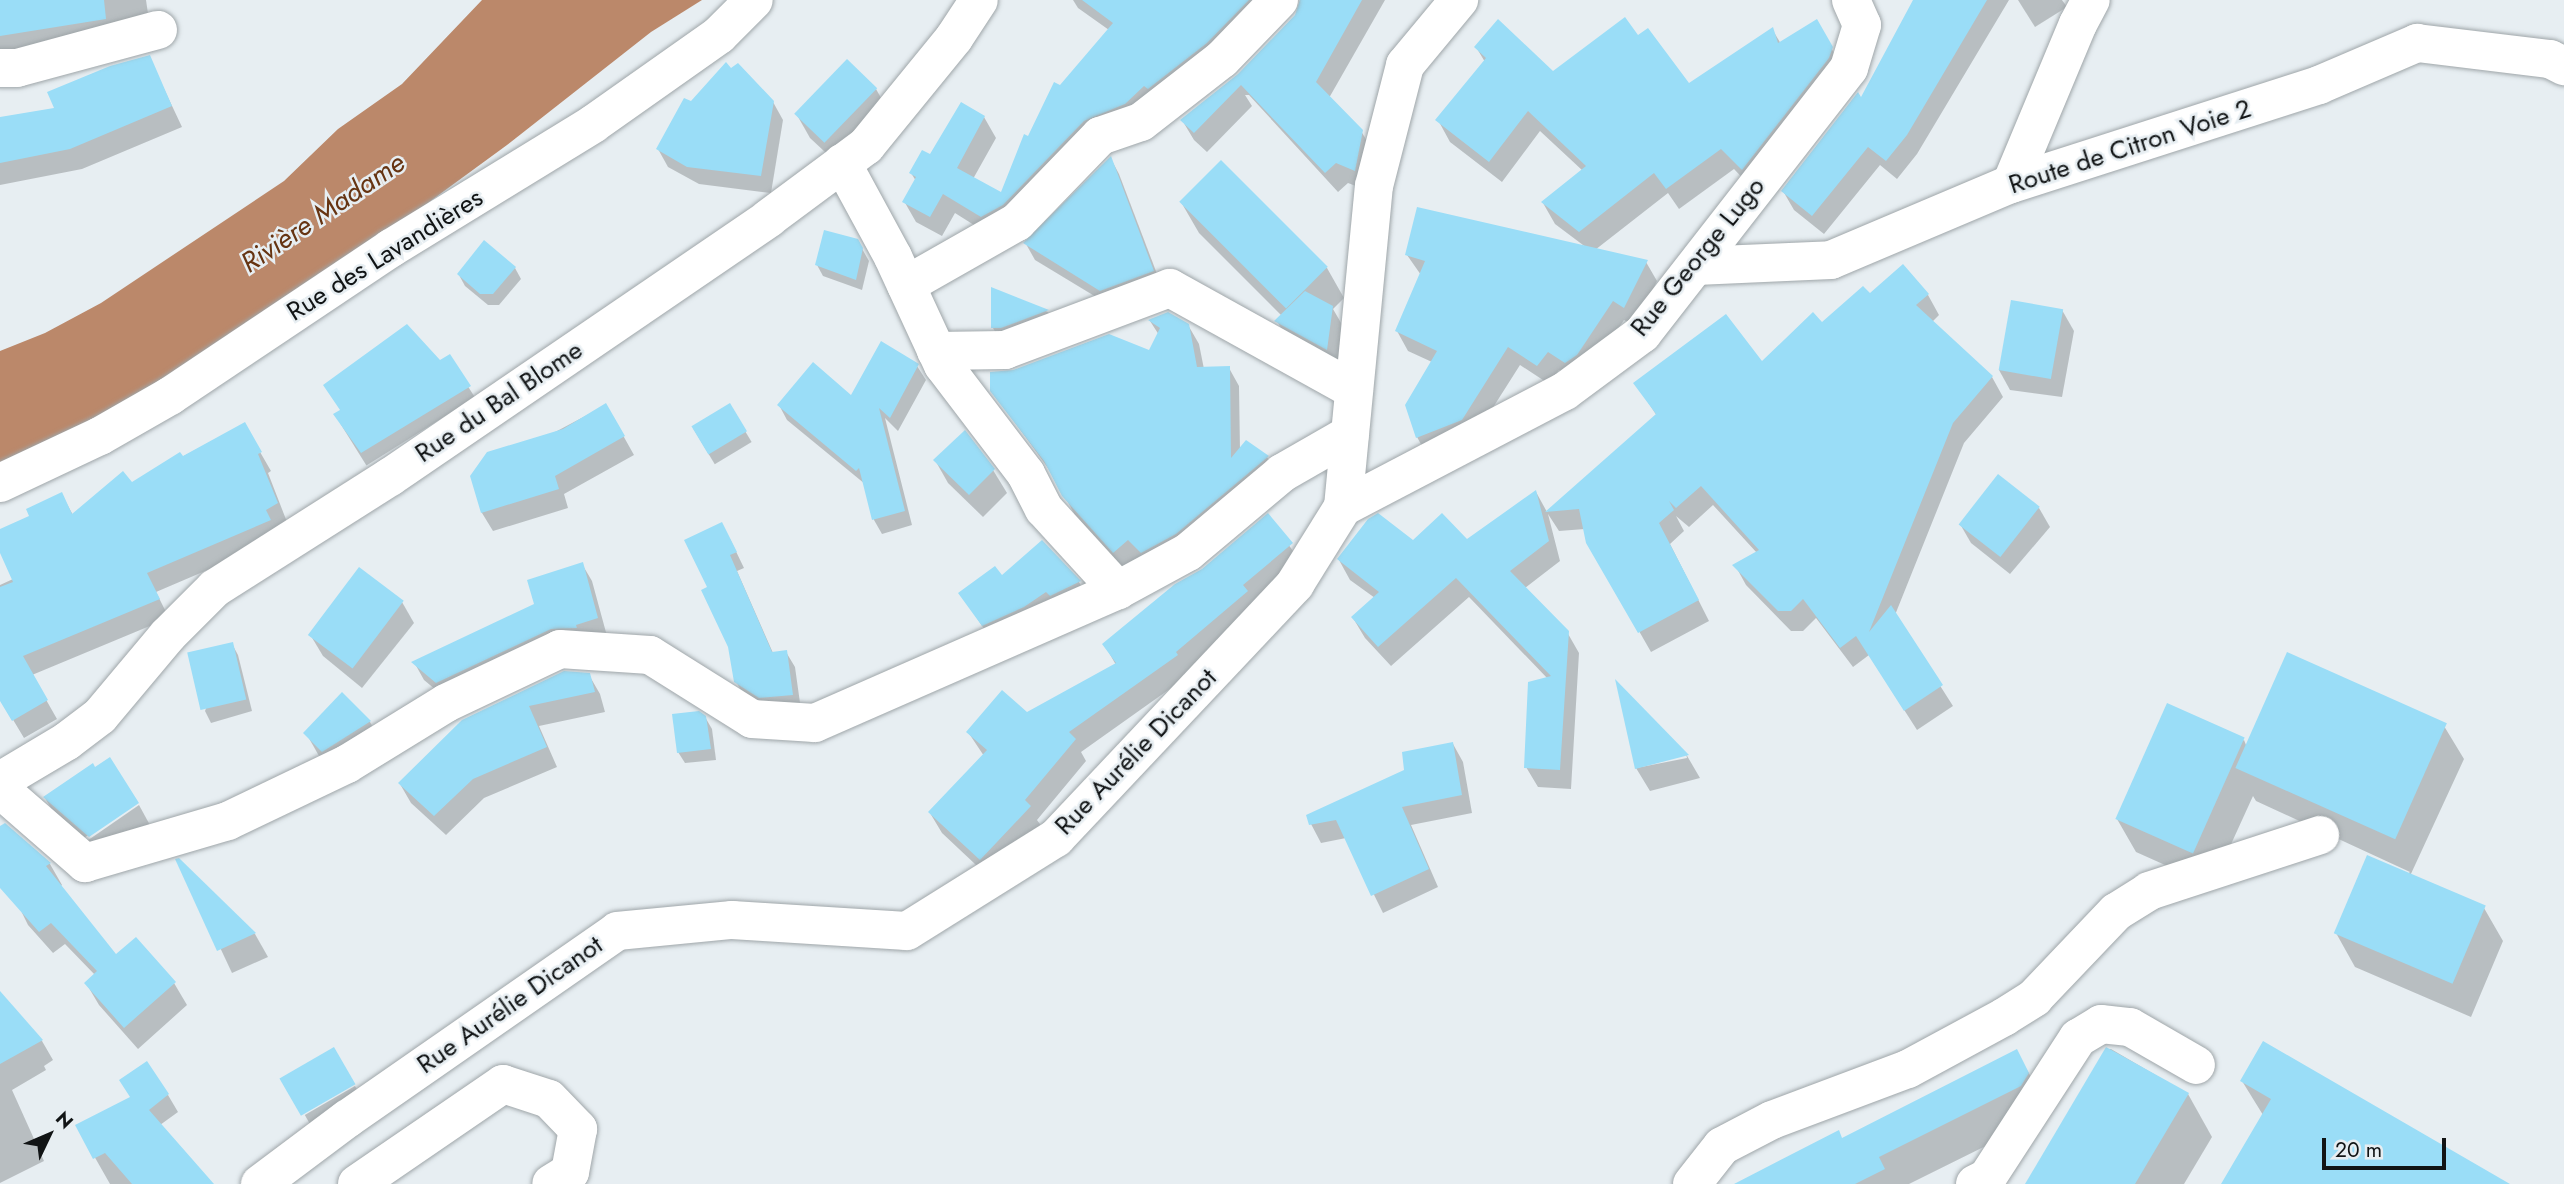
<!DOCTYPE html>
<meta charset="utf-8">
<style>
body{margin:0}
#map{position:relative;width:2564px;height:1184px;overflow:hidden;background:#e7eef2;font-family:Jost,sans-serif}
div>[style]{position:absolute}
[style*='--x']{left:calc(var(--x)*1px);top:calc(var(--y)*1px);width:calc(var(--w)*1px);rotate:calc(var(--a)*1deg)}
.water>*{inset:0;background:#bb886a}
.shadow>*{inset:0;background:#0003;transform-origin:0 0}
.building>*{inset:0;background:#9addf7;transform-origin:0 0}
.roads{filter:drop-shadow(0 0 2px #9fa6a9) drop-shadow(0 0 2px #9fa6a9)}
.minor>*{height:38px;margin:-19px;padding:0 19px;transform-origin:19px;border-radius:19px;background:#fff}
span{translate:-50% -50%;white-space:nowrap;text-align:center;line-height:1.15;-webkit-text-stroke:5px #e7eef2;paint-order:stroke}
.street-label{font-size:26px;color:#111415}
.water-label{font-size:28px;color:#663412;font-style:italic}
.north{position:absolute;left:14px;top:1100px;width:70px;height:70px;-webkit-text-stroke:5px #e7eef2;paint-order:stroke;rotate:46deg;font-size:19px;font-weight:700;line-height:28px;text-align:center;color:#111415}
.north::after{content:'';display:block;margin:auto;width:24px;height:32px;background:#111415;clip-path:polygon(50% 0,100% 100%,50% 72%,0 100%)}
.scale{position:absolute;left:2322px;top:1138px;width:124px;height:32px;box-sizing:border-box;border:4px solid #111415;border-top:0;padding-left:9px;font-size:21px;line-height:24px;white-space:nowrap;color:#111415;-webkit-text-stroke:5px #e7eef2;paint-order:stroke}
</style>
<div id="map">
<div class="water">
<div style="clip-path:polygon(482px 0,702px 0,651px 32px,507px 145px,287px 306px,0 481px,0 351px,45px 333px,101px 303px,284px 181px,338px 129px,402px 84px)"></div>
</div>
<div class="shadow">
<div style="clip-path:polygon(0 0,146px 0,150px 27px,0 58px)"></div>
<div style="clip-path:polygon(1073px 0,1283px 0,993px 237px,955px 213px,942px 236px,916px 222px,904px 201px,916px 181px,911px 173px,984px 117px,996px 138px,973px 179px,1002px 195px,1029px 138px,1060px 87px,1109px 30px,1078px 8px)"></div>
<div style="clip-path:polygon(1300px 0,1385px 0,1329px 98px,1361px 131px,1373px 151px,1366px 190px,1348px 183px,1338px 192px,1249px 95px,1245px 95px,1252px 106px,1207px 152px,1194px 140px,1182px 120px,1239px 75px,1296px 16px)"></div>
<div style="clip-path:polygon(1915px 0,2009px 0,1917px 154px,1897px 179px,1880px 165px,1824px 234px,1794px 210px,1783px 191px,1861px 100px)"></div>
<div style="clip-path:polygon(2018px 0,2062px 0,2067px 7px,2035px 27px)"></div>
<div style="clip-path:polygon(1816px 22px,1844px 70px,1754px 190px,1734px 169px,1679px 209px,1668px 193px,1595px 250px,1646px 262px,1657px 281px,1635px 326px,1624px 320px,1587px 375px,1577px 382px,1559px 370px,1549px 384px,1520px 365px,1473px 439px,1428px 457px,1417px 437px,1432px 362px,1408px 351px,1397px 331px,1421px 275px,1407px 255px,1587px 248px,1555px 224px,1543px 203px,1583px 171px,1540px 131px,1502px 182px,1450px 142px,1438px 120px,1485px 62px,1476px 47px,1553px 74px,1638px 37px,1688px 86px,1772px 29px,1781px 44px)"></div>
<div style="clip-path:polygon(149px 57px,182px 127px,82px 169px,0 185px,0 119px,56px 109px)"></div>
<div style="clip-path:polygon(876px 89px,889px 112px,839px 165px,810px 138px,797px 115px)"></div>
<div style="clip-path:polygon(773px 102px,783px 120px,771px 193px,699px 184px,668px 167px,658px 149px,691px 104px)"></div>
<div style="clip-path:polygon(1111px 159px,1119px 174px,1162px 287px,1111px 306px,1035px 260px,1026px 244px)"></div>
<div style="clip-path:polygon(1181px 202px,1327px 268px,1344px 298px,1333px 309px,1351px 340px,1345px 381px,1296px 354px,1277px 321px,1282px 316px,1199px 233px)"></div>
<div style="clip-path:polygon(857px 240px,869px 261px,862px 290px,823px 276px,817px 265px)"></div>
<div style="clip-path:polygon(1903px 267px,1928px 295px,1939px 315px,1932px 322px,1992px 377px,2003px 397px,1964px 443px,1895px 615px,1953px 706px,1917px 730px,1869px 655px,1853px 667px,1816px 618px,1803px 631px,1791px 631px,1746px 585px,1735px 565px,1757px 553px,1713px 505px,1689px 527px,1676px 516px,1684px 531px,1670px 544px,1709px 621px,1651px 652px,1588px 542px,1585px 529px,1559px 531px,1548px 514px,1560px 561px,1525px 588px,1567px 632px,1579px 653px,1571px 789px,1538px 787px,1526px 767px,1548px 679px,1469px 597px,1391px 666px,1365px 638px,1353px 618px,1375px 598px,1350px 580px,1339px 560px,1413px 542px,1467px 541px,1536px 492px,1547px 512px,1657px 416px,1636px 384px,1761px 364px,1870px 295px)"></div>
<div style="clip-path:polygon(515px 268px,521px 279px,499px 305px,488px 305px,465px 286px,459px 275px)"></div>
<div style="clip-path:polygon(993px 290px,1048px 312px,1057px 328px,1003px 346px,993px 328px)"></div>
<div style="clip-path:polygon(2062px 310px,2074px 331px,2062px 397px,2010px 390px,1999px 370px)"></div>
<div style="clip-path:polygon(1150px 321px,1188px 325px,1199px 344px,1204px 369px,1229px 368px,1239px 386px,1240px 450px,1267px 457px,1278px 475px,1125px 570px,1075px 515px,1053px 475px,992px 391px,1150px 353px,1159px 335px)"></div>
<div style="left:449px;top:356px;width:49px;height:128px;rotate:58deg"></div>
<div style="clip-path:polygon(917px 366px,926px 380px,898px 431px,885px 418px,912px 525px,882px 534px,874px 520px,865px 484px,787px 420px,779px 405px,852px 397px)"></div>
<div style="clip-path:polygon(606px 405px,634px 455px,564px 494px,568px 508px,493px 531px,482px 513px,472px 476px)"></div>
<div style="left:730px;top:406px;width:42px;height:43px;rotate:59deg"></div>
<div style="clip-path:polygon(244px 424px,271px 471px,268px 473px,287px 522px,280px 539px,156px 592px,169px 618px,32px 675px,57px 719px,24px 738px,0 698px,0 585px,13px 579px,0 549px,0 531px,32px 517px,62px 495px,73px 515px)"></div>
<div style="clip-path:polygon(935px 460px,993px 470px,1007px 493px,983px 517px,948px 483px)"></div>
<div style="clip-path:polygon(2039px 508px,2050px 527px,2010px 574px,1971px 543px,1960px 524px)"></div>
<div style="clip-path:polygon(1268px 516px,1303px 565px,1188px 676px,1081px 752px,1086px 761px,1037px 820px,1042px 827px,992px 880px,942px 833px,930px 813px,984px 756px,968px 732px,1027px 714px,1116px 665px,1104px 644px,1203px 570px)"></div>
<div style="clip-path:polygon(730px 539px,744px 568px,737px 571px,773px 653px,786px 652px,795px 667px,801px 710px,746px 698px,736px 682px,730px 647px,709px 588px)"></div>
<div style="clip-path:polygon(1042px 542px,1079px 582px,1091px 604px,996px 647px,961px 594px,1001px 578px)"></div>
<div style="clip-path:polygon(582px 564px,592px 581px,607px 636px,448px 700px,424px 680px,414px 662px,536px 605px)"></div>
<div style="clip-path:polygon(402px 602px,414px 623px,362px 688px,323px 656px,311px 636px)"></div>
<div style="clip-path:polygon(232px 644px,238px 655px,252px 711px,211px 723px,205px 711px)"></div>
<div style="clip-path:polygon(589px 675px,600px 694px,605px 712px,539px 726px,557px 767px,484px 798px,446px 835px,411px 803px,400px 784px,463px 721px)"></div>
<div style="clip-path:polygon(342px 695px,370px 722px,383px 745px,319px 756px,306px 733px)"></div>
<div style="clip-path:polygon(705px 717px,712px 729px,716px 760px,685px 763px,678px 752px)"></div>
<div style="clip-path:polygon(2444px 726px,2464px 759px,2410px 876px,2484px 908px,2503px 941px,2471px 1017px,2355px 967px,2336px 933px,2410px 872px,2256px 801px,2253px 796px,2212px 886px,2136px 852px,2117px 819px,2244px 740px,2246px 745px)"></div>
<div style="clip-path:polygon(1453px 744px,1463px 762px,1472px 813px,1411px 825px,1438px 887px,1383px 913px,1346px 838px,1321px 843px,1311px 824px)"></div>
<div style="clip-path:polygon(1686px 754px,1700px 778px,1650px 791px,1636px 768px,1687px 758px)"></div>
<div style="clip-path:polygon(45px 798px,137px 802px,81px 840px,58px 820px)"></div>
<div style="clip-path:polygon(139px 805px,151px 827px,103px 859px,84px 843px)"></div>
<div style="clip-path:polygon(0 829px,50px 864px,62px 885px,60px 887px,115px 957px,174px 983px,187px 1005px,138px 1049px,99px 1005px,86px 983px,95px 975px,65px 944px,53px 953px,28px 925px,0 868px)"></div>
<div style="clip-path:polygon(179px 860px,255px 934px,268px 957px,232px 973px)"></div>
<div style="clip-path:polygon(0 994px,42px 1041px,53px 1060px,44px 1066px,46px 1070px,12px 1090px,44px 1161px,0 1183px)"></div>
<div style="clip-path:polygon(2106px 1049px,2111px 1049px,2188px 1094px,2212px 1137px,2184px 1184px,2027px 1184px)"></div>
<div style="clip-path:polygon(2016px 1051px,2035px 1084px,2040px 1119px,1909px 1184px,1742px 1184px,1842px 1140px)"></div>
<div style="clip-path:polygon(2242px 1081px,2507px 1184px,2223px 1184px,2263px 1115px)"></div>
<div style="left:355px;top:1086px;width:22px;height:58px;rotate:60deg"></div>
<div style="clip-path:polygon(168px 1095px,178px 1112px,160px 1125px,212px 1184px,110px 1184px,77px 1126px,131px 1098px)"></div>
</div>
<div class="building">
<div style="clip-path:polygon(0 0,104px 0,106px 19px,0 36px)"></div>
<div style="clip-path:polygon(1082px 0,1249px 0,1207px 43px,1148px 89px,1144px 86px,1125px 104px,1084px 121px,1003px 205px,981px 217px,943px 194px,930px 217px,902px 202px,916px 177px,909px 173px,922px 150px,930px 154px,961px 102px,985px 116px,957px 168px,1001px 192px,1024px 134px,1028px 136px,1054px 82px,1060px 85px,1113px 23px)"></div>
<div style="clip-path:polygon(1300px 0,1362px 0,1316px 82px,1363px 130px,1355px 171px,1336px 163px,1325px 173px,1241px 85px,1194px 133px,1180px 120px,1238px 74px,1295px 15px)"></div>
<div style="clip-path:polygon(1913px 0,1987px 0,1907px 135px,1886px 161px,1868px 147px,1812px 216px,1781px 191px,1858px 92px,1861px 97px)"></div>
<div style="clip-path:polygon(1625px 17px,1638px 35px,1648px 28px,1689px 83px,1773px 27px,1778px 43px,1817px 19px,1833px 47px,1829px 58px,1742px 170px,1721px 149px,1666px 189px,1654px 173px,1579px 232px,1541px 202px,1586px 166px,1528px 111px,1489px 162px,1435px 120px,1486px 58px,1474px 47px,1498px 19px,1553px 71px)"></div>
<div style="clip-path:polygon(150px 55px,172px 106px,70px 149px,0 163px,0 117px,54px 108px,47px 92px,110px 66px)"></div>
<div style="left:847px;top:59px;width:42px;height:76px;rotate:44deg"></div>
<div style="clip-path:polygon(726px 62px,731px 68px,738px 63px,774px 101px,761px 176px,687px 167px,656px 149px,684px 98px,691px 101px)"></div>
<div style="clip-path:polygon(1111px 156px,1154px 271px,1100px 291px,1023px 243px)"></div>
<div style="left:1221px;top:160px;width:151px;height:59px;rotate:45deg"></div>
<div style="clip-path:polygon(1417px 207px,1648px 260px,1624px 308px,1613px 301px,1577px 355px,1565px 363px,1548px 352px,1537px 366px,1508px 347px,1462px 420px,1416px 438px,1405px 405px,1437px 351px,1395px 331px,1425px 261px,1405px 255px)"></div>
<div style="clip-path:polygon(824px 230px,858px 239px,863px 248px,856px 280px,815px 265px)"></div>
<div style="clip-path:polygon(484px 240px,516px 267px,493px 294px,480px 294px,457px 274px)"></div>
<div style="clip-path:polygon(1903px 264px,1929px 294px,1916px 305px,1993px 376px,1953px 423px,1869px 632px,1891px 605px,1943px 685px,1904px 711px,1856px 636px,1840px 648px,1803px 599px,1791px 611px,1778px 611px,1732px 565px,1759px 550px,1701px 486px,1676px 508px,1669px 501px,1674px 510px,1659px 523px,1699px 600px,1638px 633px,1586px 543px,1579px 509px,1545px 512px,1656px 414px,1633px 383px,1726px 314px,1762px 361px,1813px 312px,1822px 322px,1863px 286px,1870px 293px)"></div>
<div style="clip-path:polygon(991px 287px,1049px 310px,1001px 328px,991px 328px)"></div>
<div style="clip-path:polygon(1305px 291px,1333px 306px,1327px 350px,1274px 321px)"></div>
<div style="left:2011px;top:300px;width:53px;height:71px;rotate:10deg"></div>
<div style="clip-path:polygon(1168px 312px,1189px 324px,1197px 367px,1230px 366px,1231px 458px,1246px 440px,1269px 456px,1176px 534px,1141px 553px,1128px 540px,1113px 553px,1062px 496px,1044px 461px,990px 391px,990px 372px,1013px 370px,1109px 334px,1149px 350px,1160px 328px,1148px 320px)"></div>
<div style="clip-path:polygon(407px 324px,440px 360px,450px 354px,471px 386px,361px 453px,333px 414px,340px 410px,323px 385px)"></div>
<div style="clip-path:polygon(881px 341px,919px 364px,890px 418px,879px 408px,905px 511px,872px 520px,859px 468px,856px 471px,777px 405px,813px 362px,851px 395px)"></div>
<div style="clip-path:polygon(606px 403px,625px 436px,555px 476px,559px 489px,481px 513px,470px 476px,487px 452px,563px 429px)"></div>
<div style="left:730px;top:403px;width:33px;height:45px;rotate:59deg"></div>
<div style="clip-path:polygon(245px 422px,262px 452px,258px 454px,278px 503px,266px 510px,271px 520px,147px 573px,160px 599px,23px 656px,48px 700px,12px 721px,0 701px,0 587px,13px 582px,0 553px,0 529px,29px 516px,26px 509px,62px 492px,72px 514px,123px 471px,132px 482px,180px 452px,183px 456px)"></div>
<div style="clip-path:polygon(965px 430px,995px 469px,969px 495px,933px 460px)"></div>
<div style="left:1998px;top:474px;width:53px;height:64px;rotate:38deg"></div>
<div style="clip-path:polygon(1536px 490px,1549px 541px,1510px 571px,1569px 631px,1560px 770px,1524px 768px,1528px 682px,1551px 676px,1456px 578px,1378px 647px,1351px 617px,1379px 592px,1337px 559px,1368px 519px,1378px 513px,1413px 540px,1442px 513px,1467px 539px)"></div>
<div style="clip-path:polygon(1268px 513px,1293px 543px,1243px 585px,1248px 591px,1176px 652px,1178px 655px,1069px 732px,1076px 739px,1025px 800px,1031px 806px,980px 860px,928px 812px,987px 750px,966px 732px,1002px 690px,1027px 712px,1116px 663px,1102px 644px,1175px 584px,1202px 569px)"></div>
<div style="clip-path:polygon(722px 522px,737px 552px,730px 555px,772px 652px,787px 650px,793px 695px,759px 698px,734px 682px,728px 647px,701px 590px,707px 587px,684px 540px)"></div>
<div style="clip-path:polygon(1042px 540px,1081px 581px,1050px 596px,1046px 592px,1024px 607px,982px 626px,958px 593px,995px 566px,1002px 575px)"></div>
<div style="clip-path:polygon(583px 562px,598px 618px,576px 625px,577px 628px,551px 629px,436px 683px,411px 662px,534px 604px,527px 580px)"></div>
<div style="left:359px;top:567px;width:56px;height:85px;rotate:37deg"></div>
<div style="left:233px;top:642px;width:59px;height:47px;rotate:77deg"></div>
<div style="left:2287px;top:652px;width:175px;height:127px;rotate:24deg"></div>
<div style="clip-path:polygon(564px 671px,590px 673px,595px 692px,529px 706px,547px 747px,473px 779px,434px 816px,398px 783px,462px 720px)"></div>
<div style="clip-path:polygon(1615px 679px,1689px 755px,1635px 769px)"></div>
<div style="clip-path:polygon(342px 692px,371px 721px,322px 752px,303px 733px)"></div>
<div style="left:2167px;top:703px;width:85px;height:127px;rotate:24deg"></div>
<div style="clip-path:polygon(699px 711px,706px 716px,711px 749px,677px 753px,672px 714px)"></div>
<div style="clip-path:polygon(1453px 742px,1462px 795px,1402px 807px,1429px 869px,1371px 896px,1336px 820px,1309px 825px,1306px 815px,1404px 770px,1402px 752px)"></div>
<div style="clip-path:polygon(110px 757px,139px 803px,89px 837px,43px 797px,93px 763px,95px 767px)"></div>
<div style="clip-path:polygon(5px 823px,51px 863px,46px 866px,116px 954px,136px 937px,176px 982px,124px 1028px,84px 983px,97px 971px,51px 923px,39px 932px,0 888px,0 826px)"></div>
<div style="left:2367px;top:855px;width:129px;height:85px;rotate:23deg"></div>
<div style="clip-path:polygon(179px 858px,256px 933px,217px 951px,175px 859px)"></div>
<div style="clip-path:polygon(0 991px,43px 1040px,0 1064px)"></div>
<div style="clip-path:polygon(2263px 1041px,2510px 1184px,2221px 1184px,2271px 1099px,2240px 1081px)"></div>
<div style="left:334px;top:1047px;width:43px;height:63px;rotate:60deg"></div>
<div style="clip-path:polygon(2106px 1047px,2189px 1093px,2135px 1184px,2025px 1184px)"></div>
<div style="clip-path:polygon(2017px 1049px,2029px 1073px,2021px 1086px,1879px 1157px,1885px 1169px,1855px 1184px,1734px 1184px,1839px 1130px,1842px 1138px)"></div>
<div style="clip-path:polygon(147px 1061px,169px 1094px,149px 1110px,214px 1184px,132px 1184px,105px 1153px,93px 1159px,75px 1125px,130px 1097px,119px 1080px)"></div>
</div>
<div class="roads">
<div class="minor">
<div style="--x:0;--y:68;--w:17;--a:0"></div>
<div style="--x:17;--y:68;--w:146;--a:-15.1"></div>
<div style="--x:842;--y:163;--w:107;--a:61.5"></div>
<div style="--x:893;--y:257;--w:119;--a:65.2"></div>
<div style="--x:943;--y:365;--w:137;--a:52.7"></div>
<div style="--x:1026;--y:474;--w:39;--a:63"></div>
<div style="--x:1044;--y:509;--w:110;--a:47.6"></div>
<div style="--x:2011;--y:184;--w:173;--a:-67.3"></div>
<div style="--x:2078;--y:24;--w:27;--a:-62"></div>
<div style="--x:1696;--y:266;--w:135;--a:-2.5"></div>
<div style="--x:1831;--y:260;--w:195;--a:-22.9"></div>
<div style="--x:2011;--y:184;--w:324;--a:-17.8"></div>
<div style="--x:2319;--y:85;--w:107;--a:-23.2"></div>
<div style="--x:2417;--y:43;--w:134;--a:6.9"></div>
<div style="--x:2550;--y:59;--w:16;--a:27"></div>
<div style="--x:906;--y:285;--w:128;--a:-29.6"></div>
<div style="--x:1017;--y:222;--w:120;--a:-46"></div>
<div style="--x:1100;--y:136;--w:43;--a:-18.9"></div>
<div style="--x:1141;--y:122;--w:103;--a:-37.9"></div>
<div style="--x:1222;--y:59;--w:82;--a:-46"></div>
<div style="--x:936;--y:351;--w:69;--a:-0.8"></div>
<div style="--x:1005;--y:350;--w:176;--a:-20.6"></div>
<div style="--x:1170;--y:288;--w:210;--a:29"></div>
<div style="--x:0;--y:483;--w:110;--a:-25.2"></div>
<div style="--x:100;--y:436;--w:81;--a:-29.7"></div>
<div style="--x:170;--y:396;--w:266;--a:-33.8"></div>
<div style="--x:391;--y:248;--w:237;--a:-31.5"></div>
<div style="--x:593;--y:124;--w:154;--a:-35.2"></div>
<div style="--x:719;--y:35;--w:49;--a:-45"></div>
<div style="--x:1343;--y:507;--w:250;--a:-27.6"></div>
<div style="--x:1565;--y:391;--w:96;--a:-36.5"></div>
<div style="--x:1642;--y:334;--w:337;--a:-52.1"></div>
<div style="--x:1849;--y:68;--w:45;--a:-73.2"></div>
<div style="--x:1862;--y:25;--w:27;--a:-114"></div>
<div style="--x:0;--y:781;--w:78;--a:-30.8"></div>
<div style="--x:67;--y:741;--w:41;--a:-37.1"></div>
<div style="--x:100;--y:716;--w:106;--a:-50"></div>
<div style="--x:168;--y:635;--w:66;--a:-45"></div>
<div style="--x:215;--y:588;--w:207;--a:-32.4"></div>
<div style="--x:390;--y:477;--w:459;--a:-34.3"></div>
<div style="--x:769;--y:218;--w:121;--a:-36.6"></div>
<div style="--x:866;--y:146;--w:139;--a:-50.8"></div>
<div style="--x:954;--y:38;--w:45;--a:-56.7"></div>
<div style="--x:0;--y:789;--w:113;--a:41"></div>
<div style="--x:85;--y:863;--w:149;--a:-16.4"></div>
<div style="--x:228;--y:821;--w:132;--a:-25.6"></div>
<div style="--x:347;--y:764;--w:116;--a:-31.6"></div>
<div style="--x:446;--y:703;--w:126;--a:-25.3"></div>
<div style="--x:560;--y:649;--w:90;--a:3.8"></div>
<div style="--x:650;--y:655;--w:120;--a:32.1"></div>
<div style="--x:752;--y:719;--w:63;--a:3.6"></div>
<div style="--x:815;--y:723;--w:331;--a:-23.7"></div>
<div style="--x:1118;--y:590;--w:80;--a:-28.5"></div>
<div style="--x:1188;--y:552;--w:123;--a:-40"></div>
<div style="--x:1282;--y:473;--w:78;--a:-29.8"></div>
<div style="--x:260;--y:1184;--w:109;--a:-36.8"></div>
<div style="--x:347;--y:1119;--w:329;--a:-34.8"></div>
<div style="--x:617;--y:931;--w:116;--a:-5.5"></div>
<div style="--x:732;--y:920;--w:175;--a:3.6"></div>
<div style="--x:907;--y:931;--w:176;--a:-32"></div>
<div style="--x:1056;--y:838;--w:349;--a:-46.7"></div>
<div style="--x:1295;--y:584;--w:91;--a:-58.1"></div>
<div style="--x:1343;--y:507;--w:322;--a:-84.5"></div>
<div style="--x:1374;--y:186;--w:125;--a:-75.6"></div>
<div style="--x:1405;--y:65;--w:85;--a:-50.3"></div>
<div style="--x:357;--y:1184;--w:177;--a:-34.4"></div>
<div style="--x:503;--y:1084;--w:48;--a:18.1"></div>
<div style="--x:549;--y:1099;--w:42;--a:46"></div>
<div style="--x:578;--y:1129;--w:44;--a:100.5"></div>
<div style="--x:570;--y:1172;--w:22;--a:148"></div>
<div style="--x:1692;--y:1184;--w:48;--a:-51.7"></div>
<div style="--x:1722;--y:1146;--w:56;--a:-27.5"></div>
<div style="--x:1772;--y:1120;--w:145;--a:-20.6"></div>
<div style="--x:1908;--y:1069;--w:109;--a:-28.4"></div>
<div style="--x:2004;--y:1017;--w:36;--a:-32"></div>
<div style="--x:2034;--y:998;--w:119;--a:-46.4"></div>
<div style="--x:2116;--y:912;--w:39;--a:-32"></div>
<div style="--x:2149;--y:891;--w:180;--a:-18.1"></div>
<div style="--x:1975;--y:1184;--w:13;--a:-27"></div>
<div style="--x:1987;--y:1178;--w:167;--a:-57"></div>
<div style="--x:2078;--y:1038;--w:27;--a:-31"></div>
<div style="--x:2101;--y:1024;--w:29;--a:6"></div>
<div style="--x:2130;--y:1027;--w:76;--a:29.9"></div>
</div>
</div>
<div class="street-label">
<span style="left:2130px;top:147px;rotate:-18deg">Route de Citron Voie 2</span>
<span style="left:385px;top:255px;rotate:-32deg">Rue des Lavandières</span>
<span style="left:1698px;top:257px;rotate:-51deg">Rue George Lugo</span>
<span style="left:499px;top:402px;rotate:-34deg">Rue du Bal Blome</span>
<span style="left:1136px;top:752px;rotate:-46deg">Rue Aurélie Dicanot</span>
<span style="left:510px;top:1005px;rotate:-35deg">Rue Aurélie Dicanot</span>
</div>
<div class="water-label">
<span style="left:323px;top:213px;rotate:-34deg">Rivière Madame</span>
</div>
<div class="north">N</div>
<div class="scale">20 m</div>
</div>
